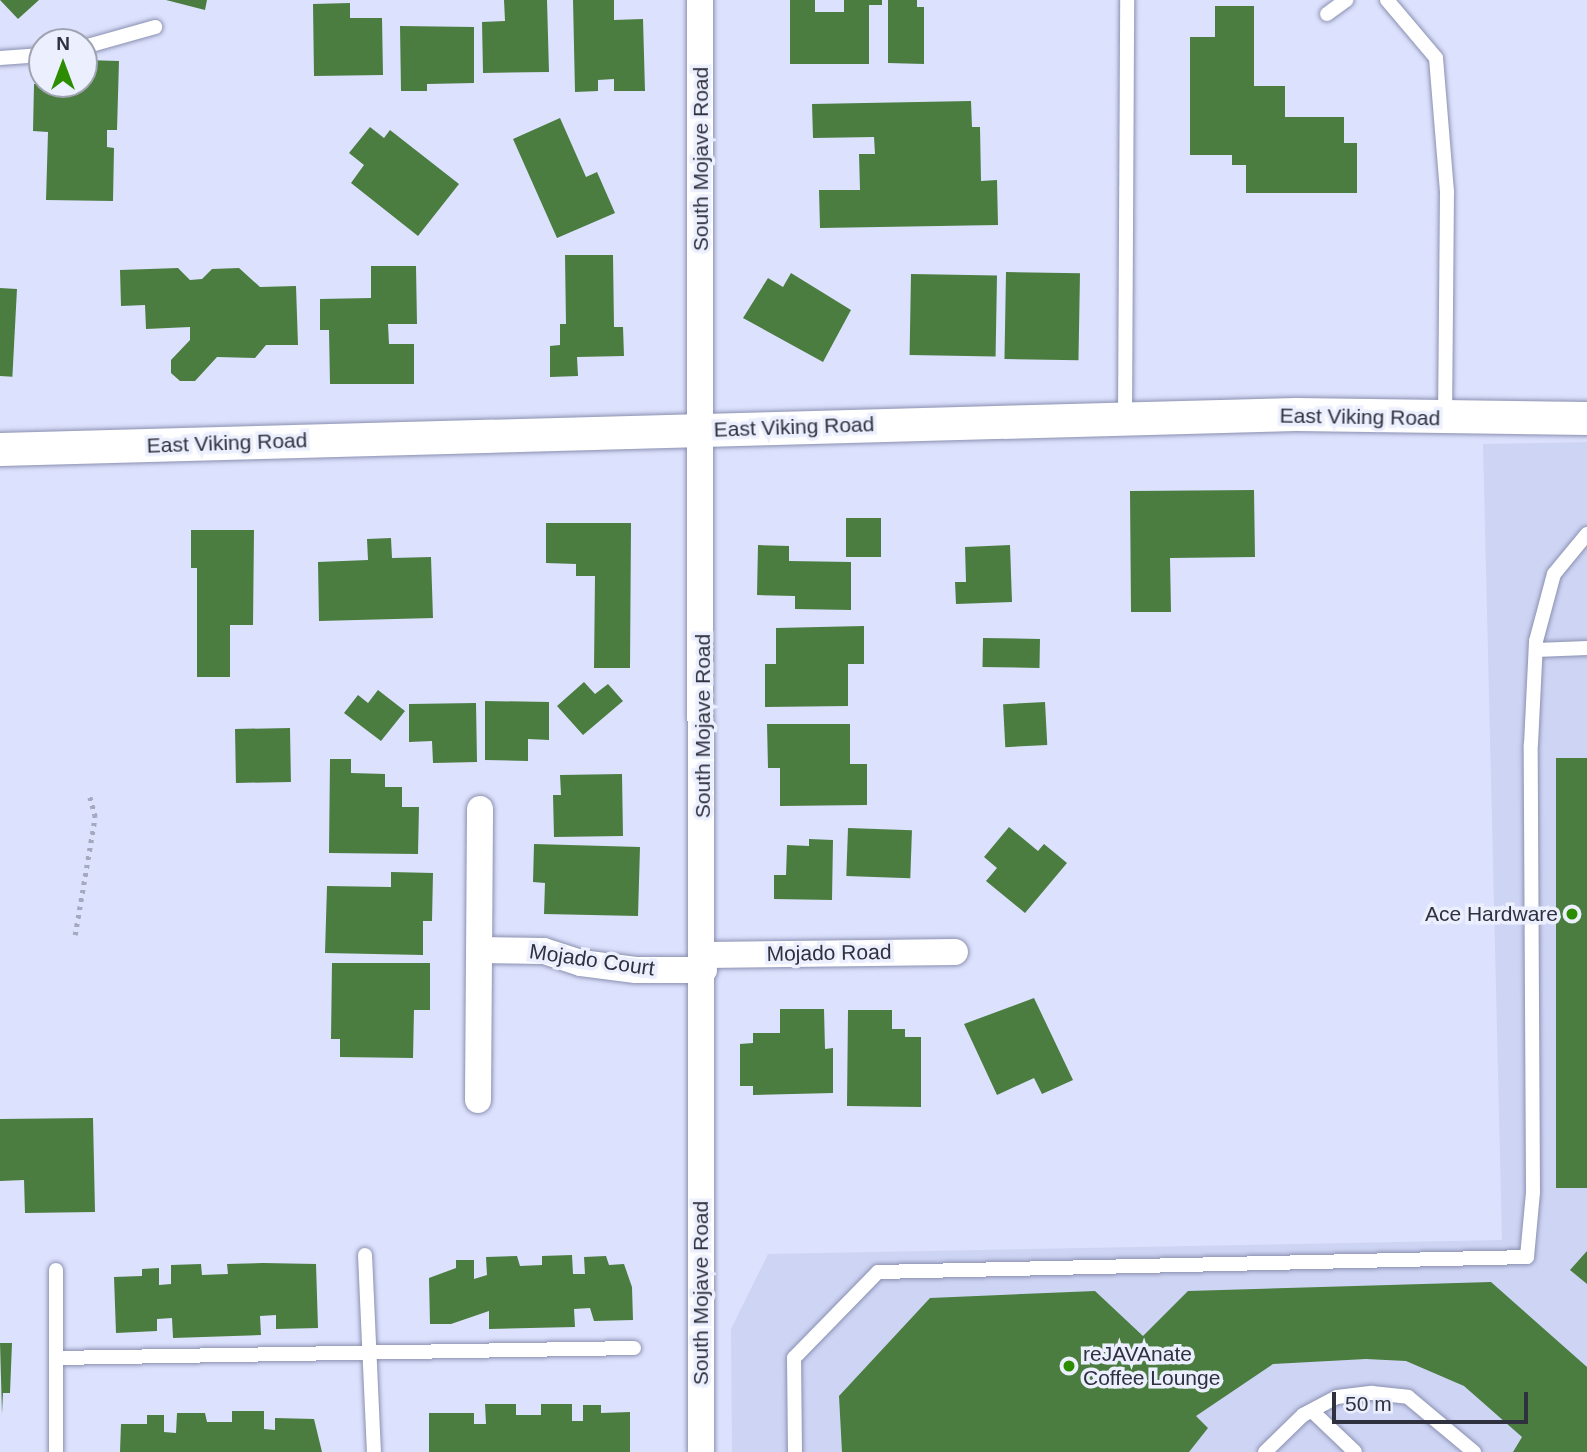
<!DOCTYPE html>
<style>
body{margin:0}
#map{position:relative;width:1587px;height:1452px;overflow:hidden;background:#dce1fd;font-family:Helvetica,sans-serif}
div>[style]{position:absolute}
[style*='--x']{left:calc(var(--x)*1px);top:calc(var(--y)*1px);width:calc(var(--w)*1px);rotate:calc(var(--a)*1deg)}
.built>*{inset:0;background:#ced4f4}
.building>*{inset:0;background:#4b7d40;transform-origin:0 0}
.path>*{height:4.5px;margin-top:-2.25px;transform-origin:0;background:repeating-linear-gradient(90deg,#a5a9c0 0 3.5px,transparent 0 8.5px)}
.roads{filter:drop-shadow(0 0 2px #8a90b0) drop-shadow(0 0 2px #8a90b0)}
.service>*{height:14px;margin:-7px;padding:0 7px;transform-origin:7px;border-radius:7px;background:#fff}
.minor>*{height:26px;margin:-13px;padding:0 13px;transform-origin:13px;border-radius:13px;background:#fff}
.tertiary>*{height:33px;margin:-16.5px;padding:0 16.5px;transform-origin:16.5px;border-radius:16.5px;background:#fff}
.dots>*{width:19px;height:19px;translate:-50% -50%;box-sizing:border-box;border:4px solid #eceffd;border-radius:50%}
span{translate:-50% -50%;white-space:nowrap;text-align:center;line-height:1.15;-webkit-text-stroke:7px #eceffd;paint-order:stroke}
.street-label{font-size:21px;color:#2f313e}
.poi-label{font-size:21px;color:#2f313e}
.right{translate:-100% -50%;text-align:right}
.left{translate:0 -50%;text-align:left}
.north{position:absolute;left:28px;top:28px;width:70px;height:70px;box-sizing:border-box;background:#eceffd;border:2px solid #a0a3b1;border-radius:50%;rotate:0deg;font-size:19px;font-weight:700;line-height:28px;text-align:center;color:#2f313e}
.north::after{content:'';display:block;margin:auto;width:24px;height:32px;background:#2c8d02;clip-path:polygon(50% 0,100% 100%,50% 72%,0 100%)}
.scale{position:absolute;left:1332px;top:1392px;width:196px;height:32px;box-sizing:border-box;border:4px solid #2f313e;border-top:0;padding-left:9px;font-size:21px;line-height:24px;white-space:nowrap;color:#2f313e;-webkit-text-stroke:5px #eceffd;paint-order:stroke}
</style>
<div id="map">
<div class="built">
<div style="clip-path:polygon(1587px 442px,1587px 1452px,732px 1452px,731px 1329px,768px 1254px,1502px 1240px,1483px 444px)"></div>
</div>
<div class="building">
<div style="clip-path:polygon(0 0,39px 0,18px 19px)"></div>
<div style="clip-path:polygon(166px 0,207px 0,205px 10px)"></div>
<div style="clip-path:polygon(504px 0,547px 0,549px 72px,483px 73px,482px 22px,505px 21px)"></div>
<div style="clip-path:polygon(573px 0,614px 0,614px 20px,643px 19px,645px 91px,614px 91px,614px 79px,598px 80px,598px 91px,575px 92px)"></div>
<div style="clip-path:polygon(790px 0,815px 0,815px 12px,844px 12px,844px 0,882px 0,882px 5px,869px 5px,869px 64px,790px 64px)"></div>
<div style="clip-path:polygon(888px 0,917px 0,917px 7px,924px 7px,924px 64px,888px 63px)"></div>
<div style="clip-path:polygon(350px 3px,350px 18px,382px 18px,383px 75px,314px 76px,313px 4px)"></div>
<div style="clip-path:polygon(1215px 6px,1254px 6px,1254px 86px,1285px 86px,1285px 117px,1344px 117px,1344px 143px,1357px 143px,1357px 193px,1246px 193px,1246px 165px,1232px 165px,1232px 155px,1190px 155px,1190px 37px,1215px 37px)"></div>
<div style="clip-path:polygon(400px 26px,474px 27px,474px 83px,427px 84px,427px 91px,401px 91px)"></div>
<div style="clip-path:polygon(84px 60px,119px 61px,117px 130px,107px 130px,107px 147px,114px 148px,113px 201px,46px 200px,48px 132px,33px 131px,34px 84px,84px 84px)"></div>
<div style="clip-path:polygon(971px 101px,972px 127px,980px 127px,981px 181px,997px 180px,998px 225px,820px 228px,819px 190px,860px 190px,859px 154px,875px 154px,874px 137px,813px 138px,812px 104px)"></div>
<div style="clip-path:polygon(560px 118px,586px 177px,597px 172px,615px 213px,557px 238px,513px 139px)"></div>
<div style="clip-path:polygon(370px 127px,384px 138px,390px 130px,459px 184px,418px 236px,351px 183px,364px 165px,349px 153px)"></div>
<div style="clip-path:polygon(565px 255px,613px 255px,614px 327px,623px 327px,624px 356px,577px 357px,578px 376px,550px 377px,550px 346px,560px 345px,560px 324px,566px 324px)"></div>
<div style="clip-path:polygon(371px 266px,416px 266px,417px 324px,388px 324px,389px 344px,414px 344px,414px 384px,330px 384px,329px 330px,320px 330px,320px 299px,371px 298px)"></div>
<div style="clip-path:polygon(178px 268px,190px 280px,202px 279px,212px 269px,239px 268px,260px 287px,296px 286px,298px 345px,266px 345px,255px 358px,217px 357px,195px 381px,180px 381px,171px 373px,171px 360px,190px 340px,190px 327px,146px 329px,145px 305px,121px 306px,120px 270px)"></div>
<div style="left:1006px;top:272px;width:74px;height:87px;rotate:1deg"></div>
<div style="clip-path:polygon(791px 273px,851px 310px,823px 362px,743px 318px,768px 278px,783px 287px)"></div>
<div style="left:911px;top:274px;width:86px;height:81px;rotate:1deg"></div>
<div style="left:0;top:288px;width:17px;height:88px;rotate:3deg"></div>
<div style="clip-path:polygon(1254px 490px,1255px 557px,1170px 558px,1171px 612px,1131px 612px,1130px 491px)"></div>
<div style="left:846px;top:518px;width:35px;height:39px"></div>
<div style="clip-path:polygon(546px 523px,631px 523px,630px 668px,594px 668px,595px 576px,576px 576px,576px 564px,546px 563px)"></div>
<div style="clip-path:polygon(191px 530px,254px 530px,253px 625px,230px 625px,230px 677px,197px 677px,197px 568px,191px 568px)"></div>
<div style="clip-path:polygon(391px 538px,392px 558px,431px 557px,433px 618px,319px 621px,318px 562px,368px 560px,367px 539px)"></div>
<div style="clip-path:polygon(758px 545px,789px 546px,789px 561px,851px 562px,851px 610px,795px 609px,795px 596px,757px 595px)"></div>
<div style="clip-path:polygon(1010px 545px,1012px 602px,956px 604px,955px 582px,966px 582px,965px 547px)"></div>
<div style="clip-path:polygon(864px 626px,864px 664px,848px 664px,848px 706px,765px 707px,765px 664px,776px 664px,776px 628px)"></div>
<div style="left:983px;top:638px;width:57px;height:29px;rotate:1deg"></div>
<div style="clip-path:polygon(584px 682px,595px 694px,608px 684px,623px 701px,583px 735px,557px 706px)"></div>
<div style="clip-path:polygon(378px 690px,405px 711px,381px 741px,344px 713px,358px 695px,368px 703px)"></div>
<div style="clip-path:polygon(485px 701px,549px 702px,549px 740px,528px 739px,528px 761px,485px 760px)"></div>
<div style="left:1045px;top:702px;width:43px;height:42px;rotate:87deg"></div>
<div style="clip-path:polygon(476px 703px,477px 762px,433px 763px,432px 741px,409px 742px,409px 704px)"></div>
<div style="clip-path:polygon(767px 724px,850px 724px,850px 764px,867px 764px,867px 805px,780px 806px,780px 768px,768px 768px)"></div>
<div style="left:290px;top:728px;width:54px;height:55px;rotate:89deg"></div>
<div style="left:1587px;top:758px;width:430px;height:31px;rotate:90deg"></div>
<div style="clip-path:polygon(330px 759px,351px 759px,351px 773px,385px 774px,385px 787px,402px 787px,402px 807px,419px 807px,418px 854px,329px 853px)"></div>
<div style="clip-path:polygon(622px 774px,623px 836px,554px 837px,553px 795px,561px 795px,560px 775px)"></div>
<div style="clip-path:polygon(1009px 827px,1038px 851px,1044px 844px,1067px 863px,1025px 913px,986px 881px,997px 868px,984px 857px)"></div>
<div style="left:848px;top:828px;width:64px;height:48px;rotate:2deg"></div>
<div style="clip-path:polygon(809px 839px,833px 840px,832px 900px,774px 899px,774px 875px,786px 875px,787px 845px,809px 846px)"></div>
<div style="clip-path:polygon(534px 844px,640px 847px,638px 916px,544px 914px,545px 883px,533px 882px)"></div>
<div style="clip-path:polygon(391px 872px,433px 873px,432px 921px,423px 921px,423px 955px,325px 953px,327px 886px,391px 887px)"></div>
<div style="clip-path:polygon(332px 963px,430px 963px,430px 1010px,414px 1010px,413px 1058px,340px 1057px,340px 1039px,331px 1039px)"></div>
<div style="clip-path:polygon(1034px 998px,1073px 1080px,1042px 1094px,1034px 1078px,997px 1095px,964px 1024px)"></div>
<div style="clip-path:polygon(780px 1009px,824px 1009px,825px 1049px,833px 1048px,833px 1093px,753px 1095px,753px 1086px,740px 1086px,740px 1044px,753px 1043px,753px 1033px,780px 1033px)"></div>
<div style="clip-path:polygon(848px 1010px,892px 1010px,892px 1029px,905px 1029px,905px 1037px,921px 1037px,921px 1107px,847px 1106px)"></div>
<div style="clip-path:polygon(93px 1118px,95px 1212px,25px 1213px,24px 1180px,0 1181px,0 1119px)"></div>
<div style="clip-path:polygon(1587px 1251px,1587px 1284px,1570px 1270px)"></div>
<div style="clip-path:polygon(572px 1255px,573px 1274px,585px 1274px,584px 1257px,606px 1256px,609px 1265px,624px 1264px,632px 1287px,633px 1320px,594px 1321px,590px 1308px,574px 1309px,575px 1327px,489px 1329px,489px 1311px,451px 1324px,430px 1324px,429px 1278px,456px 1268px,456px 1260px,474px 1260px,474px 1279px,487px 1275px,486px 1257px,517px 1256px,520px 1266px,542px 1265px,542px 1256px)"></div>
<div style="clip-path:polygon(263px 1263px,316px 1264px,318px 1328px,276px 1329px,276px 1315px,260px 1316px,261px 1335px,173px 1338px,172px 1318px,157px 1319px,157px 1331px,116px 1333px,114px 1277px,142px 1276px,142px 1269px,159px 1268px,159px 1285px,171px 1284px,171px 1265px,201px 1264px,202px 1275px,228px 1274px,227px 1264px)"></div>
<div style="clip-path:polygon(1491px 1282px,1587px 1367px,1587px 1452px,1513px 1452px,1522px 1437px,1464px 1386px,1406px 1361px,1366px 1359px,1273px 1364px,1196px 1416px,1208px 1428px,1189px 1452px,842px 1452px,839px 1396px,930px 1298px,1095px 1291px,1143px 1336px,1188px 1291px)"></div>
<div style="clip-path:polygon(0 1343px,12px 1343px,10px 1393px,3px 1393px,2px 1414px)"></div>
<div style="clip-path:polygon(485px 1404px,516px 1404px,516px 1415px,541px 1415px,541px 1404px,572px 1404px,572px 1421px,583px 1421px,583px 1405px,601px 1405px,601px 1413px,630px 1412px,630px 1452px,429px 1452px,429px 1413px,474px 1413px,474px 1424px,486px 1424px)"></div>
<div style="clip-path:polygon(232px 1411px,264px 1411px,264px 1429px,275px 1430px,275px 1418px,314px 1419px,322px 1452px,120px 1452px,121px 1424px,147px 1424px,147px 1415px,164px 1415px,164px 1432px,176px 1433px,177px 1413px,205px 1413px,207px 1422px,232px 1422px)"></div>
</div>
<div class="path">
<div style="--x:75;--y:935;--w:120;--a:-80.4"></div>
<div style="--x:95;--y:817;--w:24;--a:-105"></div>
</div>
<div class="roads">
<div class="service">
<div style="--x:1387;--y:0;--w:76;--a:49.8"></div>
<div style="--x:1436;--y:58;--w:133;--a:85.3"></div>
<div style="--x:1447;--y:191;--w:226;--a:90.5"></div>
<div style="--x:1327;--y:14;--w:24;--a:-36"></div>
<div style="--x:84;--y:47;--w:74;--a:-15.7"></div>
<div style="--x:0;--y:58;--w:42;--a:-4.1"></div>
<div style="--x:1125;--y:419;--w:419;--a:-89.7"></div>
<div style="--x:1536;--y:650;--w:51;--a:-2.2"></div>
<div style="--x:365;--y:1255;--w:197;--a:87.4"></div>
<div style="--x:56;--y:1270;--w:182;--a:90"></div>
<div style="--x:56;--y:1358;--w:578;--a:-0.99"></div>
<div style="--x:1312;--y:1411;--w:59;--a:43.6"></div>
<div style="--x:795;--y:1452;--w:94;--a:-90.6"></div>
<div style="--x:794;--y:1358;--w:120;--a:-45.7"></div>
<div style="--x:878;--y:1272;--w:649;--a:-1.32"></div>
<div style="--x:1527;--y:1257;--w:65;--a:-84.7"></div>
<div style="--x:1533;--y:1192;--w:448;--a:-90.3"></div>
<div style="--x:1531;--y:744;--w:103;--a:-87.2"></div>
<div style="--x:1536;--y:641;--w:69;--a:-75"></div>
<div style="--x:1554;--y:574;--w:52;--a:-50.5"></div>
<div style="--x:1265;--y:1452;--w:53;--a:-44.2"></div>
<div style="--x:1303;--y:1415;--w:38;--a:-28"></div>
<div style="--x:1337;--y:1397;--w:35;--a:-7"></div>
<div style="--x:1372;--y:1393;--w:36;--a:6"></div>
<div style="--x:1408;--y:1397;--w:86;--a:39.8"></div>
</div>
<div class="minor">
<div style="--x:700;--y:0;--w:1452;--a:89.96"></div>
<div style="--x:479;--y:950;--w:65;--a:0.9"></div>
<div style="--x:544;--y:951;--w:39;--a:18"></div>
<div style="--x:581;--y:963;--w:55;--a:7.3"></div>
<div style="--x:636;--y:970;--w:68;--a:0"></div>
<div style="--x:704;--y:955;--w:251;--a:-0.7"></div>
<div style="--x:478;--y:1100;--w:291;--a:-89.6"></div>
</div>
<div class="tertiary">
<div style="--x:0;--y:449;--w:1296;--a:-1.55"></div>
<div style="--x:1296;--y:414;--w:291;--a:0.8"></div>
</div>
</div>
<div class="dots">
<div style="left:1572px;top:914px;background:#2c8d02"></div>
<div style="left:1069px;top:1366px;background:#2c8d02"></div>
</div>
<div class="street-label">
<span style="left:701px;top:159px;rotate:-90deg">South Mojave Road</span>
<span style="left:1360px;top:417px;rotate:1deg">East Viking Road</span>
<span style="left:794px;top:427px;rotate:-2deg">East Viking Road</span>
<span style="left:227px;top:443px;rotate:-2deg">East Viking Road</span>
<span style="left:703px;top:726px;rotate:-90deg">South Mojave Road</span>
<span style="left:829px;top:953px;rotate:-1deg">Mojado Road</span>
<span style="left:592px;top:960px;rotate:8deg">Mojado Court</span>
<span style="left:701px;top:1293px;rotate:-90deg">South Mojave Road</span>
</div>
<div class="poi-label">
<span class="right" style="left:1558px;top:914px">Ace Hardware</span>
<span class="left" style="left:1083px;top:1366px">reJAVAnate<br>Coffee Lounge</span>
</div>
<div class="north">N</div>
<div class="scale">50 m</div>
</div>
